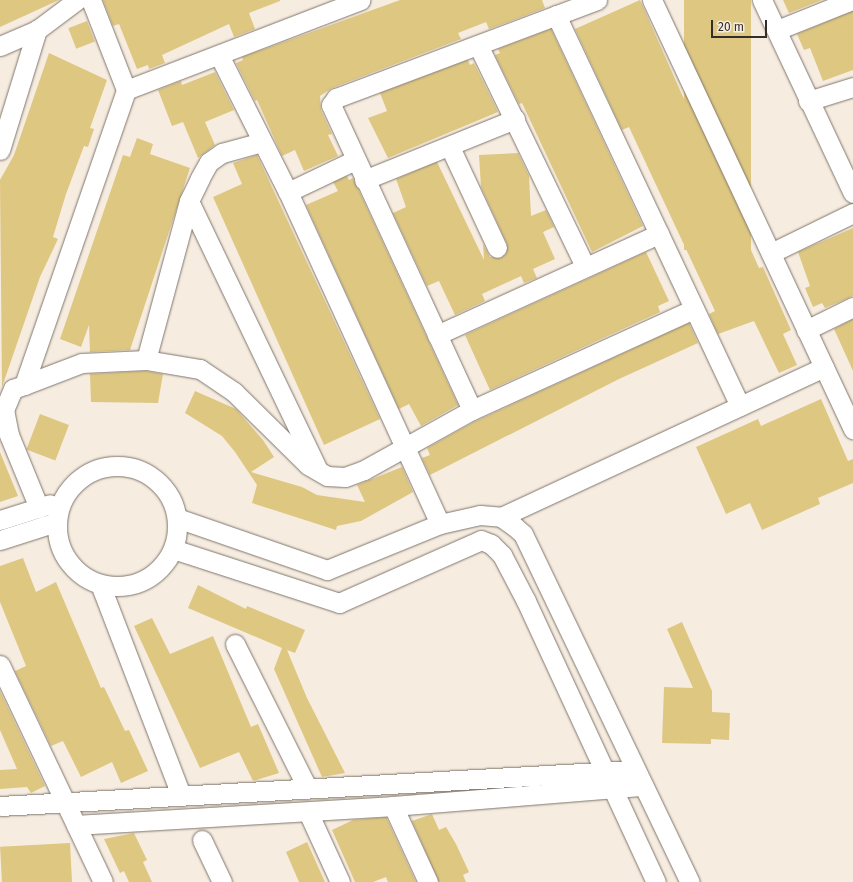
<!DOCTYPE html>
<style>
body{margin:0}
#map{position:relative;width:853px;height:882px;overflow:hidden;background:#f7ece0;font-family:"Fira Sans",sans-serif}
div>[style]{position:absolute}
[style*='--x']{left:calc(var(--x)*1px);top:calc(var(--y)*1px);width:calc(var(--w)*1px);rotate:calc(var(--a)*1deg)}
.building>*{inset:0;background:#dec781;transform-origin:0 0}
.roads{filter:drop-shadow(0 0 1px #7f756b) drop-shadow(0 0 1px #7f756b)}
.street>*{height:19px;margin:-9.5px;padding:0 9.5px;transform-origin:9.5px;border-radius:9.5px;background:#fff}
.street>.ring{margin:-9.5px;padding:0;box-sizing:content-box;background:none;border:19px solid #fff;border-radius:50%}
span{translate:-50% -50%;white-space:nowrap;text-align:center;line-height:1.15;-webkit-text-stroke:4px #f7ece0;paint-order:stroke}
.scale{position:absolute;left:711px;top:20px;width:56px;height:18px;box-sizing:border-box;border:2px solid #322e2a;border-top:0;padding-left:5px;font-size:12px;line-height:14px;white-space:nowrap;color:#322e2a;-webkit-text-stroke:3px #f7ece0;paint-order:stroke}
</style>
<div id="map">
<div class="building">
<div style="clip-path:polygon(0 0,59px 0,0 27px)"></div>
<div style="clip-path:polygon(103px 0,280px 0,280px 1px,249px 13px,255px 29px,234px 37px,229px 24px,162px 55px,165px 63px,149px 69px,148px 65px,137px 69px,119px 24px,113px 26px)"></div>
<div style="clip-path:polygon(400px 0,542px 0,545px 8px,489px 29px,486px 22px,458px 33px,461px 39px,332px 88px,320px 96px,321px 110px,332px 134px,328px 135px,338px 156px,304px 171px,295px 150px,282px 156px,257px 100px,255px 101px,236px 63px,243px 60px,242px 57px)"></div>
<div style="clip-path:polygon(640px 0,759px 268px,763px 267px,791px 330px,783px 334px,797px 365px,779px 373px,754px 321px,718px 334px,709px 314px,715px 311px,629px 127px,622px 130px,575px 29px)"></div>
<div style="left:684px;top:0;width:67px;height:250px"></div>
<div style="clip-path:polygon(783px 0,822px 0,789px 13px)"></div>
<div style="clip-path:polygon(853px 11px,853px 70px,823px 81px,810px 48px,804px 50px,797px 34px)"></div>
<div style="left:87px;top:21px;width:22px;height:20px;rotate:69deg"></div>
<div style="clip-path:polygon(551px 29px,643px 226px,592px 252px,522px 103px,519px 104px,495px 55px,500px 53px,498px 49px)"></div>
<div style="clip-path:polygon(49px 53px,107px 80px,90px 128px,94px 129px,88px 147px,84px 146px,66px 194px,53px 237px,58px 239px,40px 277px,2px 387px,0 180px,14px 155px)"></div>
<div style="clip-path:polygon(468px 60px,470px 65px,474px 63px,498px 112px,388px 158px,368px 118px,387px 111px,380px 93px)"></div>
<div style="clip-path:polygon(215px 72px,234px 110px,205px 122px,215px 145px,198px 158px,183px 122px,172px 126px,158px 90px,181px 81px,182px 85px)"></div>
<div style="clip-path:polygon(137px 138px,153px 144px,150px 154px,190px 168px,130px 350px,90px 352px,89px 325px,81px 347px,60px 339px,123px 155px,130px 157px)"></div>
<div style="clip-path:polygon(518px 153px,529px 176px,531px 216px,546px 210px,554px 227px,543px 232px,555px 259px,533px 269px,537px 278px,524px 283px,521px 276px,482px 294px,485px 301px,455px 315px,439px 281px,427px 286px,393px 213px,406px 207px,396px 179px,437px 162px,484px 260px,483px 244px,490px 257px,501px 258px,506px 254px,507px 244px,481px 187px,479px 155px)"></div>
<div style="clip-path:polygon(257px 155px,380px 419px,324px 445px,213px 197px,242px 184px,233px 163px)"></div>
<div style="clip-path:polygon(347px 176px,349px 180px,353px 178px,458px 405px,421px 426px,409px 404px,399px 409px,306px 205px,338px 191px,333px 182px)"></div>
<div style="clip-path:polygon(853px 228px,853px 296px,825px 308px,822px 303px,813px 307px,805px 288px,810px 286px,798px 252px)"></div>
<div style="clip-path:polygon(646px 252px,669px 301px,658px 306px,660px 312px,490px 390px,465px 335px)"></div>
<div style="clip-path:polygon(853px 319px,853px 371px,834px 329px)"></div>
<div style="clip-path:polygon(689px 323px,698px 343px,619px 379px,430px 475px,422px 458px,430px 455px,427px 448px,474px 422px)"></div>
<div style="clip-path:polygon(145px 371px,163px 374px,158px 403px,91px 402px,90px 374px)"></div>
<div style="clip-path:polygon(195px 391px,236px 409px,263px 440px,274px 457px,251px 472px,302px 487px,317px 495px,365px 502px,357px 485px,402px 467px,413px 492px,361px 521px,337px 526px,336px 530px,252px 503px,257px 485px,235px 452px,222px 436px,185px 413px)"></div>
<div style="clip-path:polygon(821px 399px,848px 461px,853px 459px,853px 483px,818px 498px,820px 504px,762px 530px,750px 503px,726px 514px,696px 447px,758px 419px,761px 426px)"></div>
<div style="left:40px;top:414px;width:31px;height:38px;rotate:21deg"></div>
<div style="clip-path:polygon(0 452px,18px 496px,0 502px)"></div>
<div style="clip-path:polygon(23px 558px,36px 592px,56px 582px,101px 688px,104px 687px,125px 731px,129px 730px,148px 771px,121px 783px,112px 762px,81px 777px,63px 741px,51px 746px,15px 671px,26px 666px,0 602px,0 566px)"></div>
<div style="clip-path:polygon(198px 585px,246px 609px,247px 606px,305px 630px,295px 653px,287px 650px,307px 698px,345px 773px,322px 777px,274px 669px,282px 648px,188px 608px)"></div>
<div style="clip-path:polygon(152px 618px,170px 654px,213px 636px,251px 727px,258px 724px,279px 773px,253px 781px,239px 752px,200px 768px,134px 626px)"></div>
<div style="clip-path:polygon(682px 622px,712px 691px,712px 712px,730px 713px,729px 740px,711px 739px,711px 744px,662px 743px,664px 687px,693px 688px,667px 629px)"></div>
<div style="clip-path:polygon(0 691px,45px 786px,31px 793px,27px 787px,0 789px,0 770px,17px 769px,0 730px)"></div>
<div style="clip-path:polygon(432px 814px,439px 830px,446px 827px,456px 844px,469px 872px,463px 875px,466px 882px,439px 882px,412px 821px)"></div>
<div style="clip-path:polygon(386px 817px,416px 882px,388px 882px,386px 877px,373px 882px,355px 882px,332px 830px,353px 820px)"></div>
<div style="clip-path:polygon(134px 833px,147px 860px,143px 862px,152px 882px,129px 882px,124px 871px,120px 873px,104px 839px)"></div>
<div style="clip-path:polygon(307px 842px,325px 882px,299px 882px,286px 852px)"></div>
<div style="left:70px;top:843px;width:39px;height:70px;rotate:87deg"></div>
</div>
<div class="roads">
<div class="street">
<div style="--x:91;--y:0;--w:97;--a:68.7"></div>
<div style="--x:126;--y:90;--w:251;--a:-21"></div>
<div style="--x:652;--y:0;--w:474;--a:64.9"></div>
<div style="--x:762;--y:0;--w:213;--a:64.8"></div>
<div style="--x:556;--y:15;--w:432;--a:64.8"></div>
<div style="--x:777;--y:30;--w:81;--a:-21.8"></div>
<div style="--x:478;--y:45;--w:246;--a:64.2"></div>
<div style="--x:0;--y:46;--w:40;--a:-23.4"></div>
<div style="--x:37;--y:30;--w:50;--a:-36.9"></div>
<div style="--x:219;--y:55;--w:153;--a:63.3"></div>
<div style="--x:288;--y:192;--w:365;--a:65.4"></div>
<div style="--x:808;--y:101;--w:47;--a:-17.3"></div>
<div style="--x:450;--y:147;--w:111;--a:65"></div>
<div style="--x:0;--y:150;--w:126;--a:-72.9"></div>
<div style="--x:364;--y:180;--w:163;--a:-22"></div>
<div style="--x:288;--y:192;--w:74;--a:-25.5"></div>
<div style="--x:189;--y:201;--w:296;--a:64.4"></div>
<div style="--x:771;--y:253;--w:91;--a:-26"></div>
<div style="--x:806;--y:330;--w:52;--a:-26.1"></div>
<div style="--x:437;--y:335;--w:244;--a:-24.5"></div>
<div style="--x:146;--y:360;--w:165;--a:-74.9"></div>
<div style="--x:189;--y:201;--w:25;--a:-64"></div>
<div style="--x:200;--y:178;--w:18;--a:-61"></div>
<div style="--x:209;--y:162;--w:16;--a:-35"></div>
<div style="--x:222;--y:153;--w:41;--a:-15.4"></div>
<div style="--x:24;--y:385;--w:62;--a:-20.8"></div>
<div style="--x:82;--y:363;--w:64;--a:-2.7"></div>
<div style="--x:146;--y:360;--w:55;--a:9.5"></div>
<div style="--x:200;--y:369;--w:41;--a:34.1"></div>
<div style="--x:234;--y:392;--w:104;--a:44.6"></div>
<div style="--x:308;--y:465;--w:22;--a:30"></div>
<div style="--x:327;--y:476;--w:18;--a:3"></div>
<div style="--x:345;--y:477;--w:20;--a:-20"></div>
<div style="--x:364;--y:470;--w:124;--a:-29.1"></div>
<div style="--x:472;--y:410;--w:244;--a:-24.5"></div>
<div style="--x:472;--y:410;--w:336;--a:-114.8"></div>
<div style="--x:331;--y:105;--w:9;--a:-54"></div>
<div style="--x:336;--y:98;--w:279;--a:-20.6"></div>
<div class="ring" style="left:57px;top:466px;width:101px;height:101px"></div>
<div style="--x:39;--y:508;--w:79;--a:-112.3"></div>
<div style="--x:9;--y:435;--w:25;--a:-101"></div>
<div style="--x:4;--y:410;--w:23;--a:-67"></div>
<div style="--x:13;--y:389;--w:12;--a:-20"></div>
<div style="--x:24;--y:385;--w:312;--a:-70.9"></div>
<div style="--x:501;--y:517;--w:356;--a:-24.9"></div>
<div style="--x:177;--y:518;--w:159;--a:19.1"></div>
<div style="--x:327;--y:570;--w:122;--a:-22.2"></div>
<div style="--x:440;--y:524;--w:41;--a:-12.7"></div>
<div style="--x:480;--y:515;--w:21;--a:5"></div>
<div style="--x:501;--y:517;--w:16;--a:35"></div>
<div style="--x:514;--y:526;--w:12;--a:42"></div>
<div style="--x:523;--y:534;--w:386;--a:64.4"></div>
<div style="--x:0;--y:520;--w:52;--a:-17.7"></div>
<div style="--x:0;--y:540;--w:59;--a:-17.8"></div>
<div style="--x:173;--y:549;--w:175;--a:18"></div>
<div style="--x:339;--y:603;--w:155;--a:-23.9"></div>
<div style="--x:481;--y:540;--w:11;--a:22"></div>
<div style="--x:491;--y:544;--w:16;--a:45"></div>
<div style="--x:502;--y:555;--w:52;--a:62.4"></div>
<div style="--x:526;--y:601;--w:310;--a:65.2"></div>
<div style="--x:100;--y:584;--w:226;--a:69"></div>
<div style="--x:235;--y:644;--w:160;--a:63.3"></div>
<div style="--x:0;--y:665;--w:240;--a:64.6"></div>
<div style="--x:0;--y:806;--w:636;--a:-3.24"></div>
<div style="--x:393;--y:806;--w:84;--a:65.3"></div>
<div style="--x:308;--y:812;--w:77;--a:65.4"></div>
<div style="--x:76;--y:825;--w:318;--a:-3.4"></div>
<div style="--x:393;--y:806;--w:251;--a:-4.6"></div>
<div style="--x:202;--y:840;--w:47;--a:64.5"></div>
</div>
</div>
<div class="scale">20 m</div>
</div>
